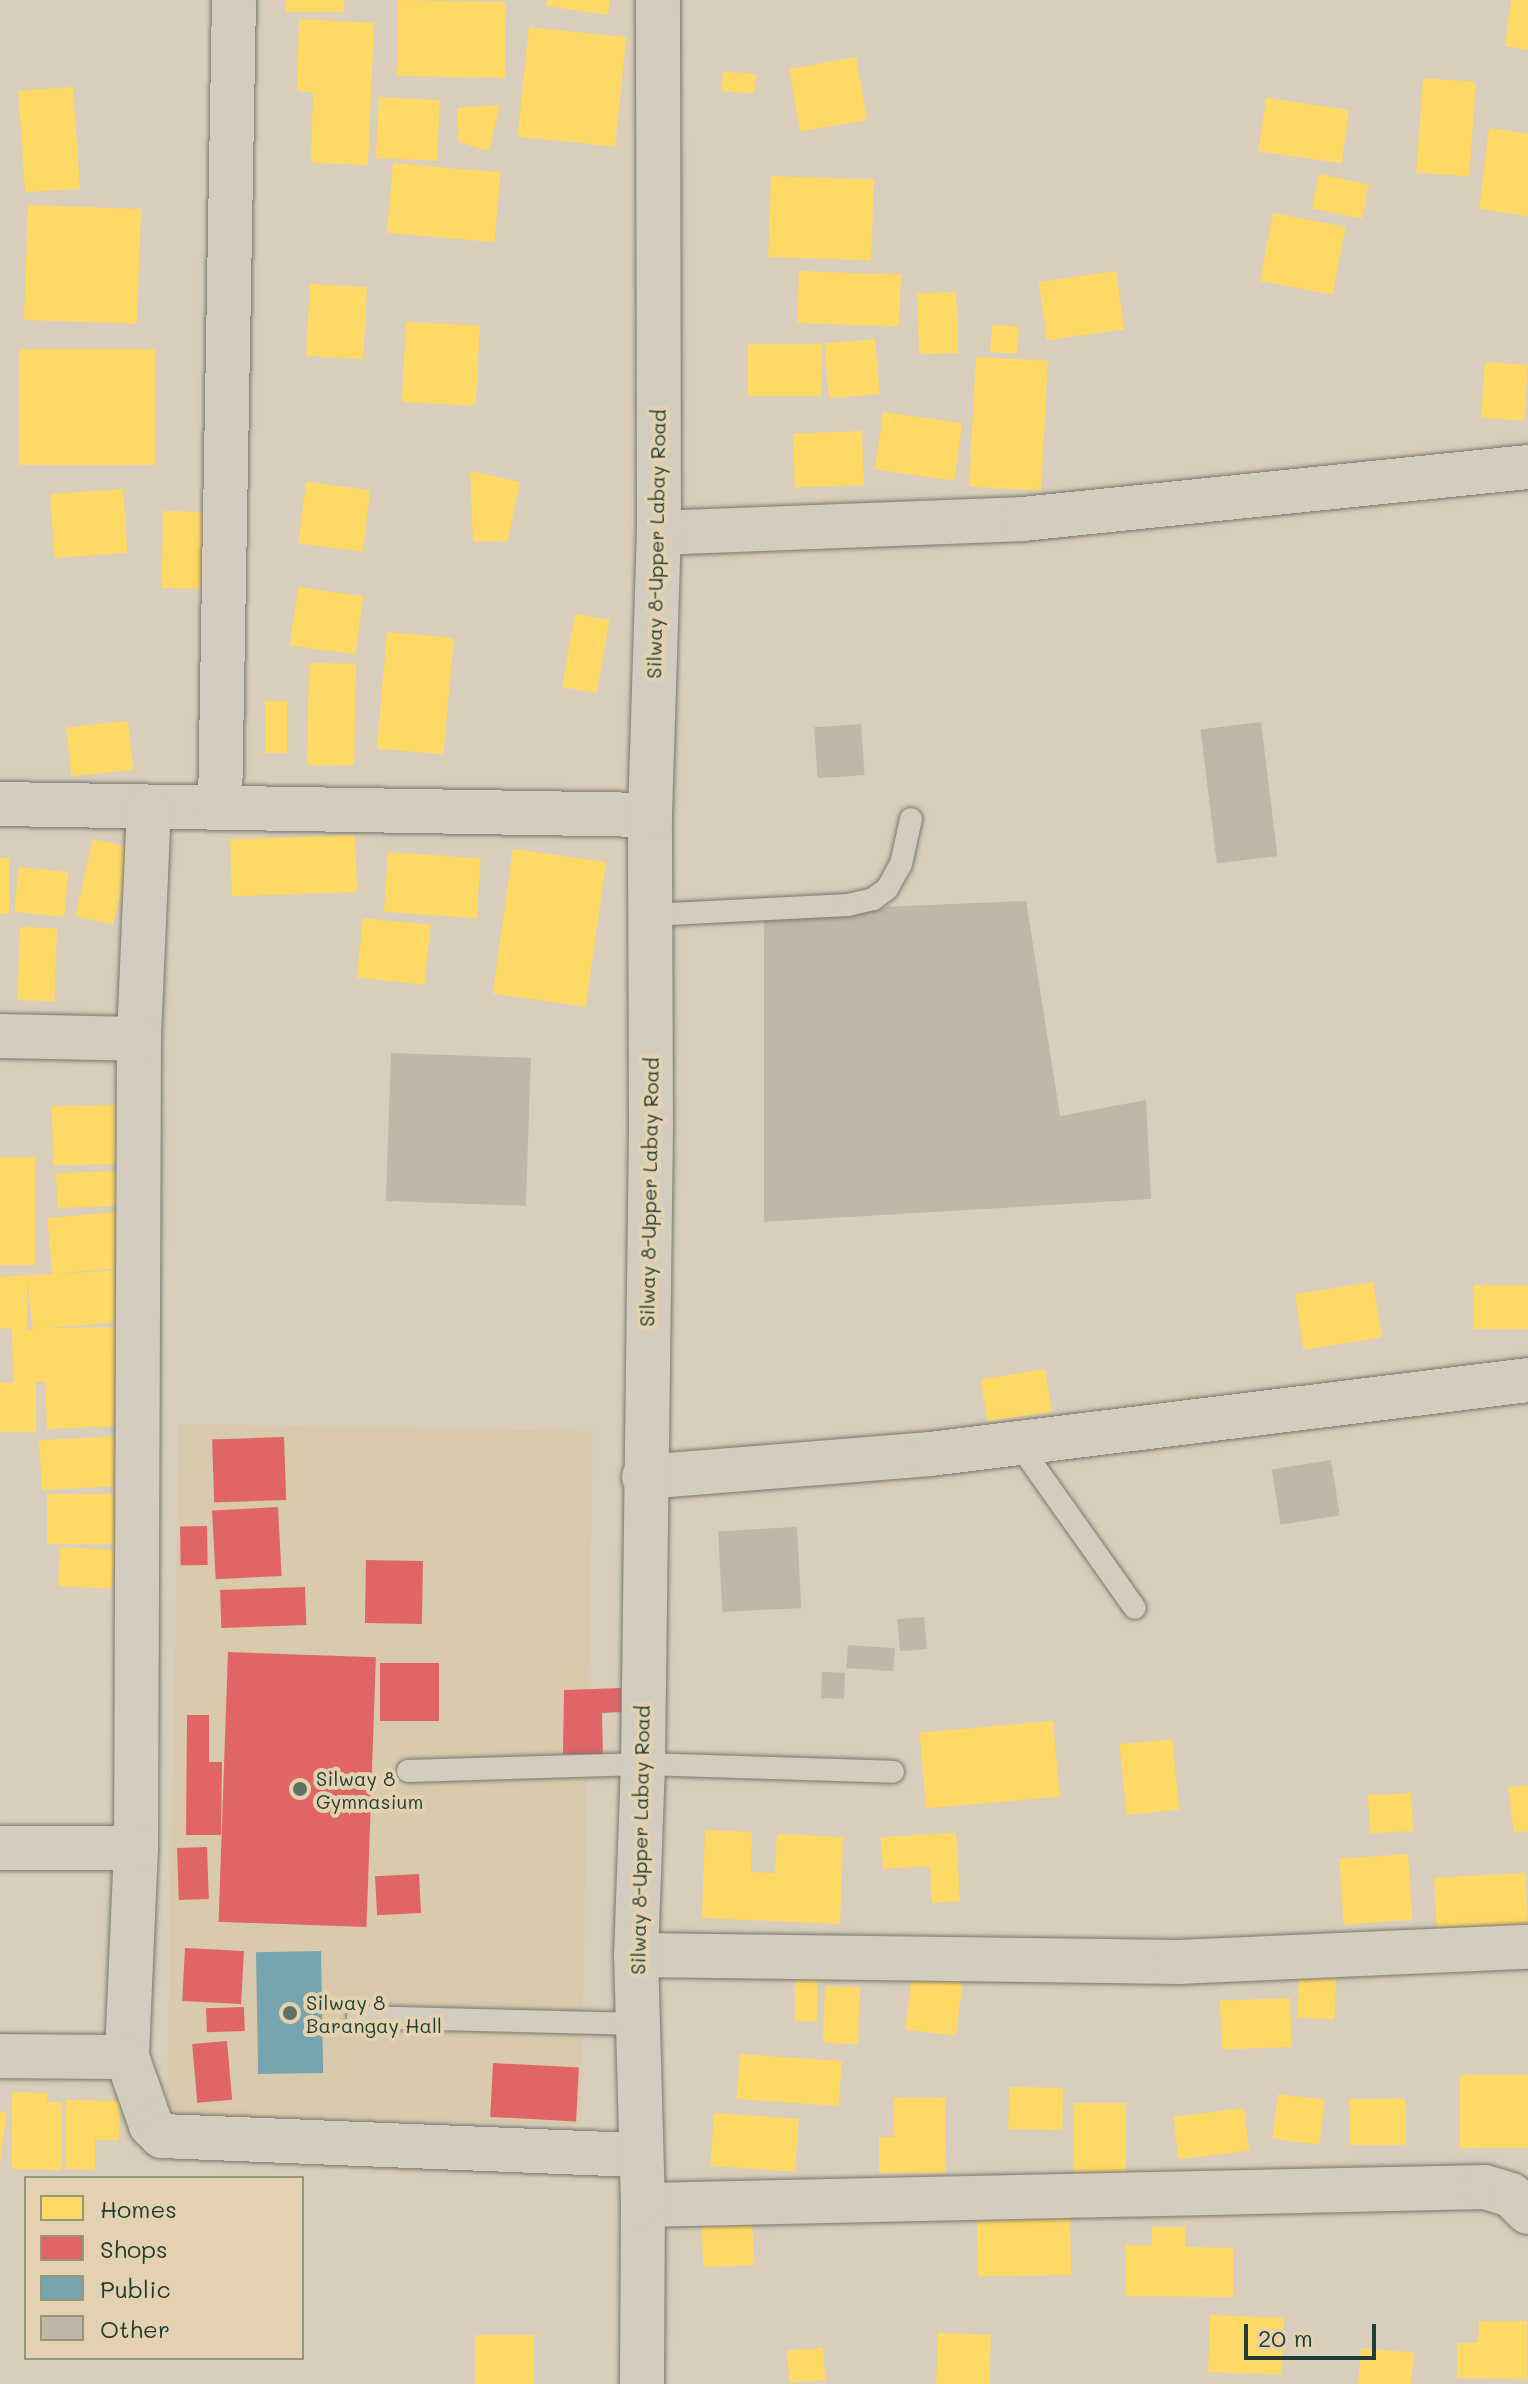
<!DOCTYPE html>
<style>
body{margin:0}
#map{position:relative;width:1528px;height:2384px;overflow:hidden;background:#d8cebb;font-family:Mali,sans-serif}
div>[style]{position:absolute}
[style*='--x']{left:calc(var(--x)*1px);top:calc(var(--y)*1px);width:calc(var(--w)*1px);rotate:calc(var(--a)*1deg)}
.built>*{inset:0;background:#d9caad;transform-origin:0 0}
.homes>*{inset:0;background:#ffd966;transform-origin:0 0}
.shops>*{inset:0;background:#e06666;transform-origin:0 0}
.public>*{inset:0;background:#76a5af;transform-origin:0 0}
.building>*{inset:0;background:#bfb7a7;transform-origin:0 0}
.roads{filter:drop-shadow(0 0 2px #78796f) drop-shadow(0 0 2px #78796f)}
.service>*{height:22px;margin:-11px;padding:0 11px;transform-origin:11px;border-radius:11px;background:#d4ccbf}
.minor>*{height:44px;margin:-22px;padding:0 22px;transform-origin:22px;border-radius:22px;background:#d4ccbf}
.secondary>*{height:44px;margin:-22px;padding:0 22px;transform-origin:22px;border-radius:22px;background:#d4ccbf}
.dots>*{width:22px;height:22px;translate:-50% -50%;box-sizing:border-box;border:4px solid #e4d1af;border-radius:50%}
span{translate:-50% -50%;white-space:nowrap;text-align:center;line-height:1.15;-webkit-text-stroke:8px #e4d1af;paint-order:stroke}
.street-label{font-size:20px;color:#1f3d34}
.poi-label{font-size:20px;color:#1f3d34}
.left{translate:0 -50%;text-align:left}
.legend{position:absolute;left:24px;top:2176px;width:280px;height:184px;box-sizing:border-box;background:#e4d1af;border:2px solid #95967e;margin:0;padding:10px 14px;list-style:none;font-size:24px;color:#1f3d34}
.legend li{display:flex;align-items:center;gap:16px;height:40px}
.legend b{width:40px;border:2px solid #95967e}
.scale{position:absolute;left:1244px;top:2324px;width:132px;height:36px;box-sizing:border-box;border:4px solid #1f3d34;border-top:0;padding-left:10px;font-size:24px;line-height:28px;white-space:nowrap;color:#1f3d34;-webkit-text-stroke:6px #e4d1af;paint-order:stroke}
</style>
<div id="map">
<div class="built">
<div style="left:179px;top:1424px;width:414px;height:693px;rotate:1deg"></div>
</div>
<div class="homes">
<div style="left:285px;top:0;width:59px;height:12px"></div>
<div style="left:398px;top:0;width:108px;height:76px;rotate:1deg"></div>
<div style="clip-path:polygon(547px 0,610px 0,608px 15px,546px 6px)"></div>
<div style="clip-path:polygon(1511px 0,1528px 0,1528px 50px,1505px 46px)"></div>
<div style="clip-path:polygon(299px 19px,374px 23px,368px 165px,311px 163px,313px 93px,297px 91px)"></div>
<div style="left:529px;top:27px;width:98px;height:110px;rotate:6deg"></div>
<div style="left:856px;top:57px;width:64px;height:68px;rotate:80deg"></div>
<div style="left:723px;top:71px;width:33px;height:20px;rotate:5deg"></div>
<div style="left:1423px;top:78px;width:53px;height:95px;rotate:4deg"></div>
<div style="left:73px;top:87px;width:102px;height:55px;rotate:86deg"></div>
<div style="left:379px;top:97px;width:61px;height:61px;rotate:3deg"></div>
<div style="left:1266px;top:98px;width:84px;height:54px;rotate:8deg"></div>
<div style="clip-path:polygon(500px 105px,489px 151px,459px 142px,457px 108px)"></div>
<div style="clip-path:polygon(1489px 128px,1528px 134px,1528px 216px,1479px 209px)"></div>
<div style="left:393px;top:163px;width:108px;height:70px;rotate:5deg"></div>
<div style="left:1319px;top:174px;width:51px;height:35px;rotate:12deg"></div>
<div style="left:771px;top:176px;width:103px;height:81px;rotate:2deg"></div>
<div style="left:28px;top:205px;width:113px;height:115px;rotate:2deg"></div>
<div style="left:1273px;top:213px;width:74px;height:69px;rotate:11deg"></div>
<div style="left:799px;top:271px;width:102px;height:52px;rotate:2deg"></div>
<div style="left:1116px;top:271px;width:59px;height:78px;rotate:82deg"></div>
<div style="left:310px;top:284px;width:57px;height:72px;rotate:3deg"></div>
<div style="left:956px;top:292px;width:61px;height:39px;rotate:88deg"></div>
<div style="left:406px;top:322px;width:74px;height:80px;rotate:3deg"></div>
<div style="left:992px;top:325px;width:27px;height:27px;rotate:4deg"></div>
<div style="left:875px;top:339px;width:55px;height:51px;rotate:85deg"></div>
<div style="left:748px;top:344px;width:73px;height:52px"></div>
<div style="left:19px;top:349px;width:136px;height:116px"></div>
<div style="left:976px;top:357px;width:72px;height:130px;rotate:3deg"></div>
<div style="left:1485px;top:362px;width:43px;height:56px;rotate:4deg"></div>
<div style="left:883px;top:412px;width:80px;height:58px;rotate:8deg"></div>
<div style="left:862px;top:431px;width:54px;height:69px;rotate:88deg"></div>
<div style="clip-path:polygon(470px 471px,520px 482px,508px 541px,473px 542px)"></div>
<div style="left:306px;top:482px;width:65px;height:62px;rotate:7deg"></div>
<div style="left:123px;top:489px;width:64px;height:73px;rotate:86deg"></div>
<div style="left:163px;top:511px;width:43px;height:77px;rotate:1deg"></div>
<div style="left:298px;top:587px;width:66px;height:59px;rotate:8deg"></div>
<div style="left:575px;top:614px;width:35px;height:74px;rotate:10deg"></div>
<div style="left:387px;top:632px;width:67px;height:117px;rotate:5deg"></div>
<div style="left:309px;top:663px;width:47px;height:102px;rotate:1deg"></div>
<div style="left:265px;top:701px;width:22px;height:52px"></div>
<div style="left:128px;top:721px;width:49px;height:62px;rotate:84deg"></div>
<div style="left:355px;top:835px;width:57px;height:125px;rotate:88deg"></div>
<div style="left:93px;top:839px;width:39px;height:79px;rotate:13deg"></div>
<div style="left:513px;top:849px;width:94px;height:146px;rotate:8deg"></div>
<div style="left:388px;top:852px;width:93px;height:60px;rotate:4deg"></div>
<div style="left:0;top:858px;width:9px;height:56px"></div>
<div style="left:19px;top:867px;width:50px;height:45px;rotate:6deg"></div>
<div style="left:363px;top:918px;width:68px;height:60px;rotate:6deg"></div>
<div style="left:20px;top:927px;width:37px;height:73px;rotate:2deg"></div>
<div style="left:120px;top:1105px;width:59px;height:68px;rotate:89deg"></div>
<div style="left:0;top:1157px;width:35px;height:108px"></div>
<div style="left:117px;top:1171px;width:35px;height:61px;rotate:88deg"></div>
<div style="left:117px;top:1212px;width:56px;height:70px;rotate:85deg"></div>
<div style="clip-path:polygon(evenodd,124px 1270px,128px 1321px,45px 1328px,121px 1327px,121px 1426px,47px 1429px,45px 1382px,36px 1382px,36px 1432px,0 1432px,0 1382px,13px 1383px,12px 1329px,0 1328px,0 1277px,124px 1270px,27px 1279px,33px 1329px,27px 1330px,27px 1279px)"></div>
<div style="left:1373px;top:1282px;width:56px;height:79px;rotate:81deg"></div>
<div style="left:1528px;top:1285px;width:44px;height:54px;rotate:90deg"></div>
<div style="left:1045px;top:1369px;width:43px;height:65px;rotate:81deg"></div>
<div style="left:119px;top:1436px;width:50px;height:80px;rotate:87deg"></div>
<div style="left:47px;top:1494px;width:74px;height:50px"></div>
<div style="left:60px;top:1547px;width:54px;height:39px;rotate:3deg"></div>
<div style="left:1053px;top:1721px;width:76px;height:134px;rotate:85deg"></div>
<div style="left:1172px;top:1739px;width:71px;height:53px;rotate:84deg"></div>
<div style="clip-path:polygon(1528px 1785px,1528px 1831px,1514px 1833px,1508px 1787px)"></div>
<div style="left:1411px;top:1793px;width:38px;height:43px;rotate:87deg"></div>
<div style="clip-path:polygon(705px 1830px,752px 1832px,751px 1872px,775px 1873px,777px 1834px,843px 1837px,840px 1924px,702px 1918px)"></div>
<div style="clip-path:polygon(956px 1833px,960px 1901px,932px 1903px,930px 1866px,883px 1869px,881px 1837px)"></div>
<div style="left:1408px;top:1854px;width:66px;height:69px;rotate:86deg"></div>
<div style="left:1525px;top:1873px;width:55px;height:91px;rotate:87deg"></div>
<div style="left:912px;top:1975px;width:51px;height:55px;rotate:7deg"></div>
<div style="left:1299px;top:1975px;width:37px;height:43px;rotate:2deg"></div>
<div style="left:795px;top:1978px;width:22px;height:43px"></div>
<div style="left:825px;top:1986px;width:35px;height:57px;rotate:2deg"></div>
<div style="left:1290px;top:1998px;width:49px;height:70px;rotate:88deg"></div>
<div style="left:740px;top:2054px;width:102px;height:45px;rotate:4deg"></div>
<div style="left:1528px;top:2075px;width:73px;height:68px;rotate:90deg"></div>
<div style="left:1009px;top:2087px;width:54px;height:42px;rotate:1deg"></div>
<div style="clip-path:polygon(12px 2092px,47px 2093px,47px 2102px,62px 2102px,61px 2170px,12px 2169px)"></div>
<div style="left:1278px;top:2094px;width:47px;height:45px;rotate:7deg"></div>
<div style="clip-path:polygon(894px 2098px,945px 2098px,946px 2173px,879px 2173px,879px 2137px,894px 2137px)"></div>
<div style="left:1350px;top:2099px;width:55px;height:46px"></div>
<div style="clip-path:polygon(66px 2100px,120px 2101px,119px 2140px,95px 2140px,95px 2170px,66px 2169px)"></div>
<div style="left:1074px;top:2103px;width:52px;height:73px"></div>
<div style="left:1244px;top:2108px;width:43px;height:71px;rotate:83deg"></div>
<div style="left:0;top:2111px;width:7px;height:56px;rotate:8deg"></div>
<div style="left:714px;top:2113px;width:85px;height:53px;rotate:4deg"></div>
<div style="left:1070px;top:2210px;width:65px;height:93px;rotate:89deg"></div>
<div style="left:752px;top:2220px;width:45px;height:51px;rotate:87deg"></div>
<div style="clip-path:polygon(1152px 2227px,1185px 2227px,1185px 2247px,1233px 2248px,1233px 2297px,1126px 2296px,1126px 2245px,1152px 2245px)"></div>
<div style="left:1210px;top:2315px;width:74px;height:57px;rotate:2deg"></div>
<div style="clip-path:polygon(1479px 2321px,1527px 2321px,1527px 2379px,1457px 2378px,1457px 2343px,1478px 2343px)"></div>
<div style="left:938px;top:2333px;width:53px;height:51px;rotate:2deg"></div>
<div style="left:475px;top:2335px;width:59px;height:49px"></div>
<div style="left:823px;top:2348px;width:32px;height:36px;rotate:86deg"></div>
<div style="clip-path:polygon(1361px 2348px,1414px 2353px,1411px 2384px,1358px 2384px)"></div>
</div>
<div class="shops">
<div style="left:284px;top:1437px;width:63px;height:72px;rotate:88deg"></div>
<div style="left:278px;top:1507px;width:69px;height:66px;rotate:87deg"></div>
<div style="left:207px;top:1526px;width:39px;height:27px;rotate:89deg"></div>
<div style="left:366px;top:1560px;width:57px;height:63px;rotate:1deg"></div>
<div style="left:305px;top:1587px;width:38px;height:85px;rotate:88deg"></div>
<div style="left:228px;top:1652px;width:148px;height:270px;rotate:2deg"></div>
<div style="left:380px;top:1663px;width:59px;height:58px"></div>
<div style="clip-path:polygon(621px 1688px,622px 1712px,602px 1713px,603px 1755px,563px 1754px,564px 1690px)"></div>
<div style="clip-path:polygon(187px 1715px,209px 1715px,209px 1762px,222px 1762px,221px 1835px,186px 1835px)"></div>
<div style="left:207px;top:1847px;width:52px;height:30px;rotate:88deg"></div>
<div style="left:419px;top:1874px;width:39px;height:44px;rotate:87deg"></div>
<div style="left:185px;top:1948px;width:59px;height:53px;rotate:3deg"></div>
<div style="left:244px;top:2007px;width:24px;height:38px;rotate:88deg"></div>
<div style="left:227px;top:2041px;width:59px;height:35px;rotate:85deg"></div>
<div style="left:493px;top:2063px;width:86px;height:54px;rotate:3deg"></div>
</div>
<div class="public">
<div style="left:321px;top:1951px;width:122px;height:65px;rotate:89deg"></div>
</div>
<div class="building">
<div style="left:1261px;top:722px;width:135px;height:61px;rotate:83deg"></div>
<div style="left:861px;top:724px;width:51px;height:47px;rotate:86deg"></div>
<div style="clip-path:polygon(1026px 901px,1060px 1116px,1146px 1100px,1151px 1199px,764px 1222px,764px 912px)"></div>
<div style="left:391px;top:1053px;width:140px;height:148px;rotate:2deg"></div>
<div style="left:1331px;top:1460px;width:56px;height:60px;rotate:81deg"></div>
<div style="left:797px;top:1527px;width:81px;height:79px;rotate:87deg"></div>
<div style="left:924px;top:1617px;width:32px;height:27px;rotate:85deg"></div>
<div style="left:848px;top:1645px;width:47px;height:23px;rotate:4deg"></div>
<div style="left:822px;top:1672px;width:23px;height:26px;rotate:2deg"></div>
</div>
<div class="roads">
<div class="service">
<div style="--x:650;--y:915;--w:198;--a:-2.9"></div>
<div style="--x:848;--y:905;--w:26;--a:-13"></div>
<div style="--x:873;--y:899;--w:17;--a:-36"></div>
<div style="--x:887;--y:889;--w:29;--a:-61"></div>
<div style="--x:901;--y:864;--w:46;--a:-77.5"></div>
<div style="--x:1018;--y:1443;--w:202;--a:54.7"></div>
<div style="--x:408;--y:1771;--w:235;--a:-1.7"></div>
<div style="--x:643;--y:1764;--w:250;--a:1.8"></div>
<div style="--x:358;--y:2017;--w:281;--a:1.4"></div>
</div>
<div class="minor">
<div style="--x:659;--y:533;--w:364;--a:-2.2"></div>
<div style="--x:1023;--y:519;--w:508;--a:-5.88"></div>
<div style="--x:0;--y:804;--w:650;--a:0.97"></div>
<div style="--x:149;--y:807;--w:232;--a:92.5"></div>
<div style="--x:139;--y:1039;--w:809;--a:90.21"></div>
<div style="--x:136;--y:1848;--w:209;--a:92.5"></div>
<div style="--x:127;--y:2057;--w:72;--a:70.6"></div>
<div style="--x:151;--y:2125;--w:16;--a:45"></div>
<div style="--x:162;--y:2136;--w:478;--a:2.3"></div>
<div style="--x:220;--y:808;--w:808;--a:-89.01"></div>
<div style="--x:0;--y:1036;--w:139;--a:1.2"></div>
<div style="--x:644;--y:1477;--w:287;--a:-4.6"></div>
<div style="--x:930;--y:1454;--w:603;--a:-7.05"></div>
<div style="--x:0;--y:1848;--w:136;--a:0"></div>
<div style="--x:636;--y:1955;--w:542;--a:0.74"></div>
<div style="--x:1178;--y:1962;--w:350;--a:-2.5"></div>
<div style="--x:0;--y:2056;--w:127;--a:0.5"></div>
<div style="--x:643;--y:2205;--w:842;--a:-1.22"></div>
<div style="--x:1485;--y:2187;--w:27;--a:17"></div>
<div style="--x:1511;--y:2195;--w:24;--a:45"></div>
</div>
<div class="secondary">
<div style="--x:642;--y:2384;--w:179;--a:-89.7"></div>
<div style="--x:643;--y:2205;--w:250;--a:-91.6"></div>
<div style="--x:636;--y:1955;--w:191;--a:-87.9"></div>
<div style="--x:643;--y:1764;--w:637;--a:-89.28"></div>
<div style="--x:651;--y:1127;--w:312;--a:-90.2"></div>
<div style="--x:650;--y:815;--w:282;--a:-88.2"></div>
<div style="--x:659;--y:533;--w:533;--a:-90.11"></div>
</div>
</div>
<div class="dots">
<div style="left:300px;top:1789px;background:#607063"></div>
<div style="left:290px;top:2013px;background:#607063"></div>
</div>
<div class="street-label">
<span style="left:656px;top:544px;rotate:-89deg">Silway 8-Upper Labay Road</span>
<span style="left:649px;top:1192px;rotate:-89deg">Silway 8-Upper Labay Road</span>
<span style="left:640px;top:1840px;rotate:-89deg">Silway 8-Upper Labay Road</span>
</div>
<div class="poi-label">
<span class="left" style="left:316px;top:1790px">Silway 8<br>Gymnasium</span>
<span class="left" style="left:306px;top:2014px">Silway 8<br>Barangay Hall</span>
</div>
<ul class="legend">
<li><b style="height:22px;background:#ffd966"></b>Homes</li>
<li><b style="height:22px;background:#e06666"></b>Shops</li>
<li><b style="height:22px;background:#76a5af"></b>Public</li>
<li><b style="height:22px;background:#bfb7a7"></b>Other</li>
</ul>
<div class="scale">20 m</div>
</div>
